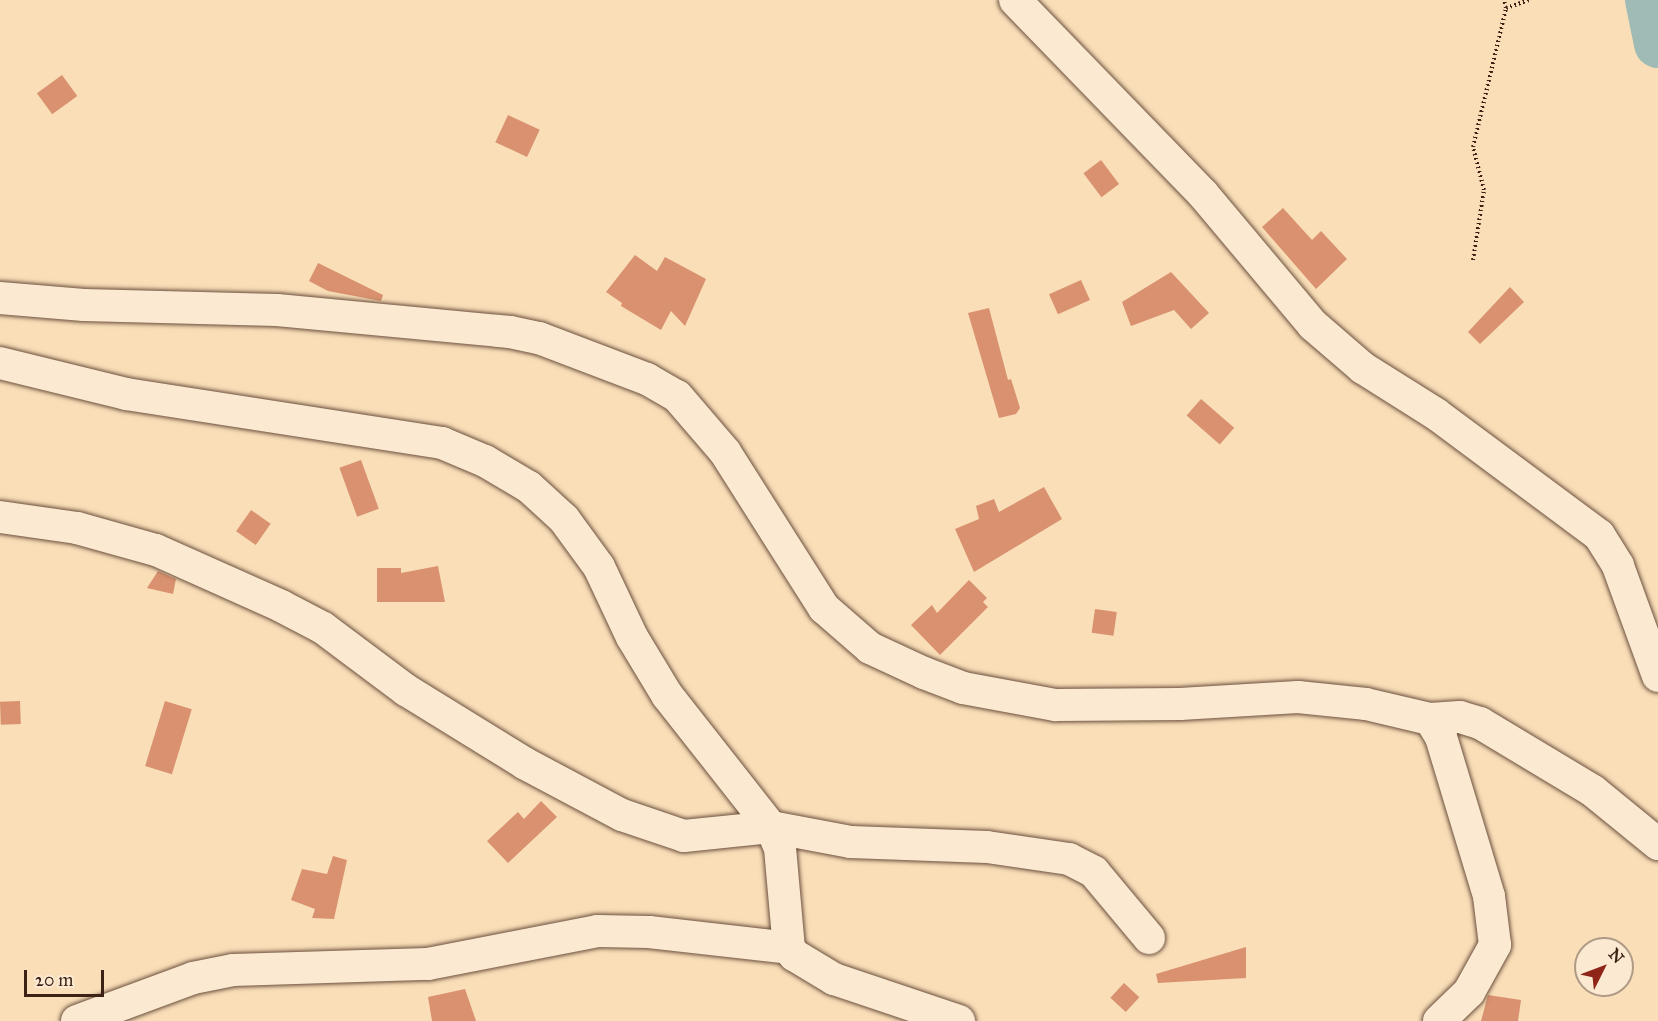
<!DOCTYPE html>
<style>
body{margin:0}
#map{position:relative;width:1658px;height:1021px;overflow:hidden;background:#f9deb8;font-family:"IM FELL Great Primer",serif}
div>[style]{position:absolute}
[style*='--x']{left:calc(var(--x)*1px);top:calc(var(--y)*1px);width:calc(var(--w)*1px);rotate:calc(var(--a)*1deg)}
.river>*{height:48px;margin:-24px;padding:0 24px;transform-origin:24px;border-radius:24px;background:#a0bbb6}
.building>*{inset:0;background:#d9916f;transform-origin:0 0}
.path>*{height:4px;margin-top:-2px;transform-origin:0;background:repeating-linear-gradient(90deg,#3d2115 0 1.5px,transparent 0 4.5px)}
.roads{filter:drop-shadow(0 0 2px #6c503e) drop-shadow(0 0 2px #6c503e)}
.minor>*{height:32px;margin:-16px;padding:0 16px;transform-origin:16px;border-radius:16px;background:#fbead1}
span{translate:-50% -50%;white-space:nowrap;text-align:center;line-height:1.15;-webkit-text-stroke:5px #fbead1;paint-order:stroke}
.north{position:absolute;left:1574px;top:937px;width:60px;height:60px;box-sizing:border-box;background:#fbead1;border:2px solid #af9a86;border-radius:50%;rotate:48deg;font-size:16px;font-weight:700;line-height:24px;text-align:center;color:#3d2115}
.north::after{content:'';display:block;margin:auto;width:21px;height:27px;background:#8f2418;clip-path:polygon(50% 0,100% 100%,50% 72%,0 100%)}
.scale{position:absolute;left:24px;top:970px;width:80px;height:27px;box-sizing:border-box;border:3px solid #3d2115;border-top:0;padding-left:8px;font-size:18px;line-height:21px;white-space:nowrap;color:#3d2115;-webkit-text-stroke:4px #fbead1;paint-order:stroke}
</style>
<div id="map">
<div class="river">
<div style="--x:1649;--y:0;--w:45;--a:78.4"></div>
</div>
<div class="building">
<div style="left:62px;top:75px;width:26px;height:31px;rotate:54deg"></div>
<div style="left:508px;top:115px;width:35px;height:30px;rotate:25deg"></div>
<div style="left:1101px;top:160px;width:30px;height:22px;rotate:53deg"></div>
<div style="clip-path:polygon(1283px 208px,1312px 240px,1321px 231px,1347px 259px,1316px 289px,1262px 227px)"></div>
<div style="clip-path:polygon(635px 255px,657px 271px,665px 257px,706px 279px,685px 326px,671px 311px,661px 330px,621px 306px,622px 303px,606px 292px)"></div>
<div style="clip-path:polygon(318px 263px,383px 295px,381px 301px,328px 291px,309px 281px)"></div>
<div style="clip-path:polygon(1171px 272px,1209px 313px,1191px 329px,1174px 310px,1131px 326px,1122px 302px)"></div>
<div style="left:1081px;top:280px;width:22px;height:35px;rotate:66deg"></div>
<div style="clip-path:polygon(1510px 287px,1524px 302px,1480px 344px,1468px 332px)"></div>
<div style="clip-path:polygon(989px 308px,1008px 380px,1011px 379px,1020px 408px,1016px 414px,999px 418px,968px 313px)"></div>
<div style="left:1201px;top:399px;width:44px;height:22px;rotate:41deg"></div>
<div style="left:361px;top:460px;width:52px;height:23px;rotate:70deg"></div>
<div style="clip-path:polygon(1044px 487px,1062px 519px,974px 572px,955px 529px,979px 519px,976px 506px,994px 499px,999px 512px)"></div>
<div style="left:251px;top:510px;width:24px;height:26px;rotate:35deg"></div>
<div style="clip-path:polygon(438px 566px,445px 602px,377px 602px,377px 568px,401px 568px,401px 573px)"></div>
<div style="clip-path:polygon(158px 571px,176px 579px,173px 594px,147px 588px)"></div>
<div style="clip-path:polygon(969px 580px,987px 598px,983px 602px,988px 607px,940px 655px,911px 625px,932px 605px,937px 613px)"></div>
<div style="left:1095px;top:609px;width:22px;height:24px;rotate:8deg"></div>
<div style="left:20px;top:701px;width:23px;height:20px;rotate:88deg"></div>
<div style="left:165px;top:701px;width:28px;height:68px;rotate:17deg"></div>
<div style="clip-path:polygon(541px 801px,557px 817px,508px 863px,487px 841px,518px 812px,524px 819px)"></div>
<div style="clip-path:polygon(333px 856px,347px 860px,334px 919px,312px 918px,315px 909px,291px 900px,302px 869px,327px 874px)"></div>
<div style="clip-path:polygon(1246px 947px,1246px 978px,1158px 983px,1156px 974px)"></div>
<div style="left:1124px;top:983px;width:21px;height:20px;rotate:43deg"></div>
<div style="clip-path:polygon(465px 989px,476px 1021px,432px 1021px,428px 997px)"></div>
<div style="clip-path:polygon(1488px 995px,1521px 1000px,1518px 1021px,1481px 1021px)"></div>
</div>
<div class="path">
<div style="--x:1506;--y:8;--w:24;--a:-19"></div>
<div style="--x:1473;--y:260;--w:71;--a:-81.1"></div>
<div style="--x:1484;--y:190;--w:44;--a:-104.3"></div>
<div style="--x:1473;--y:147;--w:143;--a:-76.6"></div>
<div style="--x:1506;--y:8;--w:8;--a:-104"></div>
</div>
<div class="roads">
<div class="minor">
<div style="--x:1015;--y:0;--w:270;--a:45.9"></div>
<div style="--x:1203;--y:194;--w:171;--a:50"></div>
<div style="--x:1313;--y:325;--w:66;--a:40.7"></div>
<div style="--x:1363;--y:368;--w:86;--a:32.2"></div>
<div style="--x:1436;--y:414;--w:203;--a:36.6"></div>
<div style="--x:1599;--y:535;--w:36;--a:58"></div>
<div style="--x:1618;--y:566;--w:117;--a:70"></div>
<div style="--x:0;--y:298;--w:84;--a:4.8"></div>
<div style="--x:84;--y:305;--w:193;--a:1.5"></div>
<div style="--x:277;--y:310;--w:234;--a:5.4"></div>
<div style="--x:510;--y:332;--w:30;--a:12"></div>
<div style="--x:539;--y:338;--w:116;--a:20.8"></div>
<div style="--x:647;--y:379;--w:34;--a:30"></div>
<div style="--x:677;--y:396;--w:74;--a:49.4"></div>
<div style="--x:725;--y:452;--w:185;--a:57.6"></div>
<div style="--x:824;--y:608;--w:61;--a:41"></div>
<div style="--x:870;--y:648;--w:60;--a:24.8"></div>
<div style="--x:924;--y:673;--w:42;--a:21"></div>
<div style="--x:963;--y:688;--w:95;--a:10.4"></div>
<div style="--x:1056;--y:705;--w:124;--a:-0.5"></div>
<div style="--x:1180;--y:704;--w:118;--a:-3.4"></div>
<div style="--x:1298;--y:697;--w:68;--a:5.9"></div>
<div style="--x:1366;--y:704;--w:66;--a:13.2"></div>
<div style="--x:0;--y:363;--w:130;--a:13.8"></div>
<div style="--x:126;--y:394;--w:320;--a:8.8"></div>
<div style="--x:442;--y:443;--w:47;--a:22.7"></div>
<div style="--x:485;--y:461;--w:51;--a:30.6"></div>
<div style="--x:529;--y:487;--w:47;--a:42.4"></div>
<div style="--x:564;--y:519;--w:59;--a:53.9"></div>
<div style="--x:599;--y:567;--w:77;--a:64.8"></div>
<div style="--x:632;--y:637;--w:68;--a:58.9"></div>
<div style="--x:667;--y:695;--w:168;--a:51.8"></div>
<div style="--x:771;--y:827;--w:81;--a:10.6"></div>
<div style="--x:851;--y:842;--w:136;--a:2.1"></div>
<div style="--x:987;--y:847;--w:83;--a:8.3"></div>
<div style="--x:1069;--y:859;--w:28;--a:27"></div>
<div style="--x:1094;--y:872;--w:86;--a:50.2"></div>
<div style="--x:0;--y:517;--w:78;--a:8.1"></div>
<div style="--x:77;--y:528;--w:82;--a:15.6"></div>
<div style="--x:156;--y:550;--w:137;--a:24.1"></div>
<div style="--x:281;--y:606;--w:47;--a:27.6"></div>
<div style="--x:323;--y:628;--w:104;--a:36.8"></div>
<div style="--x:406;--y:690;--w:139;--a:31.7"></div>
<div style="--x:524;--y:763;--w:111;--a:28"></div>
<div style="--x:622;--y:815;--w:65;--a:18.7"></div>
<div style="--x:684;--y:836;--w:87;--a:-5.9"></div>
<div style="--x:771;--y:827;--w:23;--a:67"></div>
<div style="--x:780;--y:848;--w:100;--a:84.9"></div>
<div style="--x:789;--y:948;--w:9;--a:54"></div>
<div style="--x:794;--y:955;--w:47;--a:31"></div>
<div style="--x:834;--y:979;--w:132;--a:18.6"></div>
<div style="--x:77;--y:1021;--w:124;--a:-20.3"></div>
<div style="--x:193;--y:978;--w:41;--a:-11.3"></div>
<div style="--x:233;--y:970;--w:195;--a:-1.8"></div>
<div style="--x:428;--y:964;--w:173;--a:-11"></div>
<div style="--x:598;--y:931;--w:51;--a:1.1"></div>
<div style="--x:649;--y:932;--w:141;--a:6.5"></div>
<div style="--x:1439;--y:1021;--w:42;--a:-44"></div>
<div style="--x:1469;--y:992;--w:54;--a:-61"></div>
<div style="--x:1495;--y:945;--w:49;--a:-97"></div>
<div style="--x:1489;--y:896;--w:166;--a:-106.8"></div>
<div style="--x:1441;--y:737;--w:21;--a:-121"></div>
<div style="--x:1430;--y:719;--w:30;--a:-4"></div>
<div style="--x:1460;--y:717;--w:21;--a:17"></div>
<div style="--x:1480;--y:723;--w:132;--a:31"></div>
<div style="--x:1593;--y:791;--w:84;--a:39.2"></div>
</div>
</div>
<div class="north">N</div>
<div class="scale">20 m</div>
</div>
